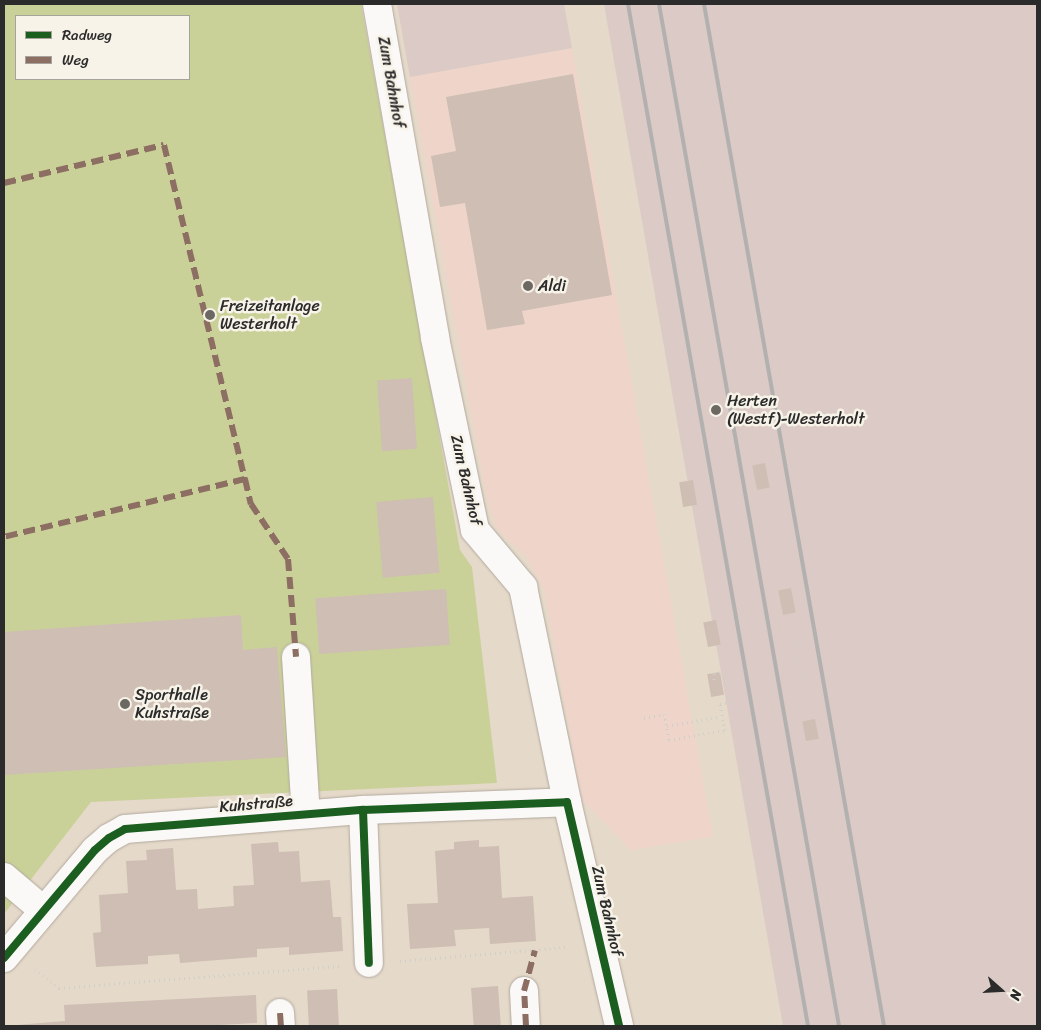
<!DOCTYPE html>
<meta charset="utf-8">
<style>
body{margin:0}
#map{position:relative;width:1041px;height:1030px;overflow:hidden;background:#e5d9c9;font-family:Sriracha,sans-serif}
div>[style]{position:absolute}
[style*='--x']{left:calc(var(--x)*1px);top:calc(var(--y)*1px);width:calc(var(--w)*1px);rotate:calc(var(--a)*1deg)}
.built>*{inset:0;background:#efd4ca}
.industrial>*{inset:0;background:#dbcac5}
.green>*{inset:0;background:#cad198}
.building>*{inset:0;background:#cebeb3;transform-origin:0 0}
.path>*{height:3px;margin-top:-1.5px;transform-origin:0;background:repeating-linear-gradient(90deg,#d1cfcb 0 1px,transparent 0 5px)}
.roads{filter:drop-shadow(0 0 1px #b1a99f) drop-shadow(0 0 1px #b1a99f)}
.minor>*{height:28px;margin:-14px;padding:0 14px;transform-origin:14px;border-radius:14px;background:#fbf9f7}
.rail>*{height:4px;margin:-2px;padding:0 2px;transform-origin:2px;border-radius:2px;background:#b3b1af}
.quiet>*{height:6px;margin-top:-3px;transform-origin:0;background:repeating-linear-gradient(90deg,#8d6e63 0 12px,transparent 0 18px)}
.cycleway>*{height:8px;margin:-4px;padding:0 4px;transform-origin:4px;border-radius:4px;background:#1b5e20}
.dots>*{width:14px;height:14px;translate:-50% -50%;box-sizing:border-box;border:2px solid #f7f3e8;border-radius:50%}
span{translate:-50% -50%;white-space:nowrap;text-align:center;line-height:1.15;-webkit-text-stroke:5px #f7f3e8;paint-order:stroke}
.street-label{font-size:16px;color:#2b2b2b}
.poi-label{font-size:16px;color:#2b2b2b}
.left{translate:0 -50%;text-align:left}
.frame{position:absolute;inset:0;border:5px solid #2b2b2b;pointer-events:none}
.legend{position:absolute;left:15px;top:15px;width:175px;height:65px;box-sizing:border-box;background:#f7f3e8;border:1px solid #a5a39c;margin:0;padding:6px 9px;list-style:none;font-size:15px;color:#2b2b2b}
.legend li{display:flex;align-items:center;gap:10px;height:25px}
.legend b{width:25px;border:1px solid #a5a39c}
.north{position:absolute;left:976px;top:965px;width:50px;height:50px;-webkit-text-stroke:4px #f7f3e8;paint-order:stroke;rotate:109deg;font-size:14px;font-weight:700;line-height:20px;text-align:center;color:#2b2b2b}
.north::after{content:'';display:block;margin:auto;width:18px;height:22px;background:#2b2b2b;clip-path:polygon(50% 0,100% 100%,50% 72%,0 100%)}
</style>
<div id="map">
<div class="built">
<div style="clip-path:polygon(572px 48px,713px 837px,631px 850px,582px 800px,544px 590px,526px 557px,496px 528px,486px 496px,410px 77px)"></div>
</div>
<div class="industrial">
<div style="clip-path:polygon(397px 4px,564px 4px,572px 48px,410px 77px)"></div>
<div style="clip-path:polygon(604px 4px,1037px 4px,1037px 1026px,783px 1026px)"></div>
</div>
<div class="green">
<div style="clip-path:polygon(evenodd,4px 4px,361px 4px,460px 550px,472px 567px,497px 783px,91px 802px,4px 914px,4px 4px,16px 16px,189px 16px,189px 79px,16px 79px,16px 16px)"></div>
</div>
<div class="building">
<div style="clip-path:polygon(573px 74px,612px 295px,522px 311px,525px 324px,487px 330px,465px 203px,440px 207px,431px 156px,456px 151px,446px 97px)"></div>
<div style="left:412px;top:378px;width:71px;height:35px;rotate:86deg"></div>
<div style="left:765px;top:463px;width:25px;height:13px;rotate:79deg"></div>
<div style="left:693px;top:480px;width:25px;height:14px;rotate:81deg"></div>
<div style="left:433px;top:497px;width:76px;height:57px;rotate:85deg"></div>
<div style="left:791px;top:588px;width:25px;height:13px;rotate:79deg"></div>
<div style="left:446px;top:589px;width:56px;height:131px;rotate:86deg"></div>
<div style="clip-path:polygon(241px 615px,243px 650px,277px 647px,286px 757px,4px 775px,4px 632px)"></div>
<div style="left:716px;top:620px;width:25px;height:13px;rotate:79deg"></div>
<div style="left:720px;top:672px;width:23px;height:13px;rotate:80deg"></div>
<div style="left:815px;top:719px;width:20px;height:13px;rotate:79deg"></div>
<div style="clip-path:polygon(479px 840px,479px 847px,499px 846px,502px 898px,533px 896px,536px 941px,490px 944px,489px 928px,454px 930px,456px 946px,410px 949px,407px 904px,438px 903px,435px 851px,454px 849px,454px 842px)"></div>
<div style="clip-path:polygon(278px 842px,279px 852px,299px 851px,301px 882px,330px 880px,333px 917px,341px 917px,343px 951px,289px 955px,289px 947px,257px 949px,257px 957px,180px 963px,179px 954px,148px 956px,148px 964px,96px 967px,93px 933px,101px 932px,99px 895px,128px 893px,126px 861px,147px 860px,146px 850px,173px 848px,176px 890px,197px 889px,198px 909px,234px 906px,233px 886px,254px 885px,251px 844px)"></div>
<div style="left:498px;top:986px;width:40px;height:27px;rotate:86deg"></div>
<div style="left:337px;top:989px;width:37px;height:30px;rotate:87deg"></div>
<div style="clip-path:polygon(256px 995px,257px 1023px,201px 1026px,4px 1026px,65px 1021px,64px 1005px)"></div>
</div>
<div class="path">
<div style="--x:794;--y:637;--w:44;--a:79.5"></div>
<div style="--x:644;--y:718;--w:20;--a:-11"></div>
<div style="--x:664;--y:714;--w:26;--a:79"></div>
<div style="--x:669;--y:740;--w:57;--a:-10.1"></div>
<div style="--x:725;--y:730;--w:26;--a:-101"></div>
<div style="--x:720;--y:704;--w:11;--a:-10"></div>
<div style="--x:731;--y:702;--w:32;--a:-101"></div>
<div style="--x:725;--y:671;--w:11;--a:165"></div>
<div style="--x:714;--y:674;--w:6;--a:90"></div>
<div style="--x:667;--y:726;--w:52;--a:-10"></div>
<div style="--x:400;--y:961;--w:169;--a:-4.8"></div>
<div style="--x:35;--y:969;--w:31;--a:38"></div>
<div style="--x:59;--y:988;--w:281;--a:-4.5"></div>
</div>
<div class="roads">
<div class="minor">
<div style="--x:377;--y:4;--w:339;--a:80.1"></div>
<div style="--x:435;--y:338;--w:196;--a:78.2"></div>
<div style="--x:475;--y:530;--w:75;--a:49.9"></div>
<div style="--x:523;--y:587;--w:219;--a:78.4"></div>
<div style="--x:567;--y:802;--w:230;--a:76.9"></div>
<div style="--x:296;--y:657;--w:157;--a:86.4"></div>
<div style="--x:363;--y:810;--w:153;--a:87.8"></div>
<div style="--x:4;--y:877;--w:51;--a:40.2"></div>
<div style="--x:4;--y:958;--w:141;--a:-49.9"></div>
<div style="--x:95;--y:850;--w:18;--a:-41"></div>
<div style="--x:109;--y:838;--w:18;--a:-29"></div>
<div style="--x:125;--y:829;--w:239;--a:-4.6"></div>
<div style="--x:363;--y:810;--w:204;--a:-2.2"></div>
<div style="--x:524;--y:991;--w:35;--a:87"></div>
<div style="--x:280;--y:1013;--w:13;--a:86"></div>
</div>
</div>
<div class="rail">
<div style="--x:628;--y:4;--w:1038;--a:80.01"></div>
<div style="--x:659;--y:4;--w:1038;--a:80.01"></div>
<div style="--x:704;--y:4;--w:1038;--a:80.01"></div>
</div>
<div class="quiet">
<div style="--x:4;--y:183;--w:164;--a:-13.4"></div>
<div style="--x:164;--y:145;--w:344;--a:76.4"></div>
<div style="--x:245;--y:479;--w:248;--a:166.5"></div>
<div style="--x:245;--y:479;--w:26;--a:77"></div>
<div style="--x:251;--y:504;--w:66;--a:56.1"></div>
<div style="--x:288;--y:559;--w:98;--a:85.3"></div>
<div style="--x:280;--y:1013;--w:13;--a:86"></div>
<div style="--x:526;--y:1026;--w:35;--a:-93"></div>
<div style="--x:524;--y:991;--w:42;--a:-75"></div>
</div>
<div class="cycleway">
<div style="--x:363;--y:810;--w:153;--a:87.8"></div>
<div style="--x:4;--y:958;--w:141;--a:-49.9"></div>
<div style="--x:95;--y:850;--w:18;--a:-41"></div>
<div style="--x:109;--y:838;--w:18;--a:-29"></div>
<div style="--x:125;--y:829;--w:239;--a:-4.6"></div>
<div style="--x:363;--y:810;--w:204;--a:-2.2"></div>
<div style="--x:567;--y:802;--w:230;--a:76.9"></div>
</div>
<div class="dots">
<div style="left:528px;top:286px;background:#6c6862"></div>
<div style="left:210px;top:315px;background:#6c6862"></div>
<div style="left:716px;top:410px;background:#6c6862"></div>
<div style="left:125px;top:704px;background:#6c6862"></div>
</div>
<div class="street-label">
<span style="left:391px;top:82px;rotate:80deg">Zum Bahnhof</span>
<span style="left:466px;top:480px;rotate:77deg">Zum Bahnhof</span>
<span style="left:256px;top:804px;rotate:-5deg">Kuhstraße</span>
<span style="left:607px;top:911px;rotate:77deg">Zum Bahnhof</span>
</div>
<div class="poi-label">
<span class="left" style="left:538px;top:286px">Aldi</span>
<span class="left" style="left:220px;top:315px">Freizeitanlage<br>Westerholt</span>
<span class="left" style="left:727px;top:410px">Herten<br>(Westf)-Westerholt</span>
<span class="left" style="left:135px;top:704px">Sporthalle<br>Kuhstraße</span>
</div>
<div class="frame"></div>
<ul class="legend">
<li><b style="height:6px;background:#1b5e20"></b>Radweg</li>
<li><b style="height:6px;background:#8d6e63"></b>Weg</li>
</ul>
<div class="north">N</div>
</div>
